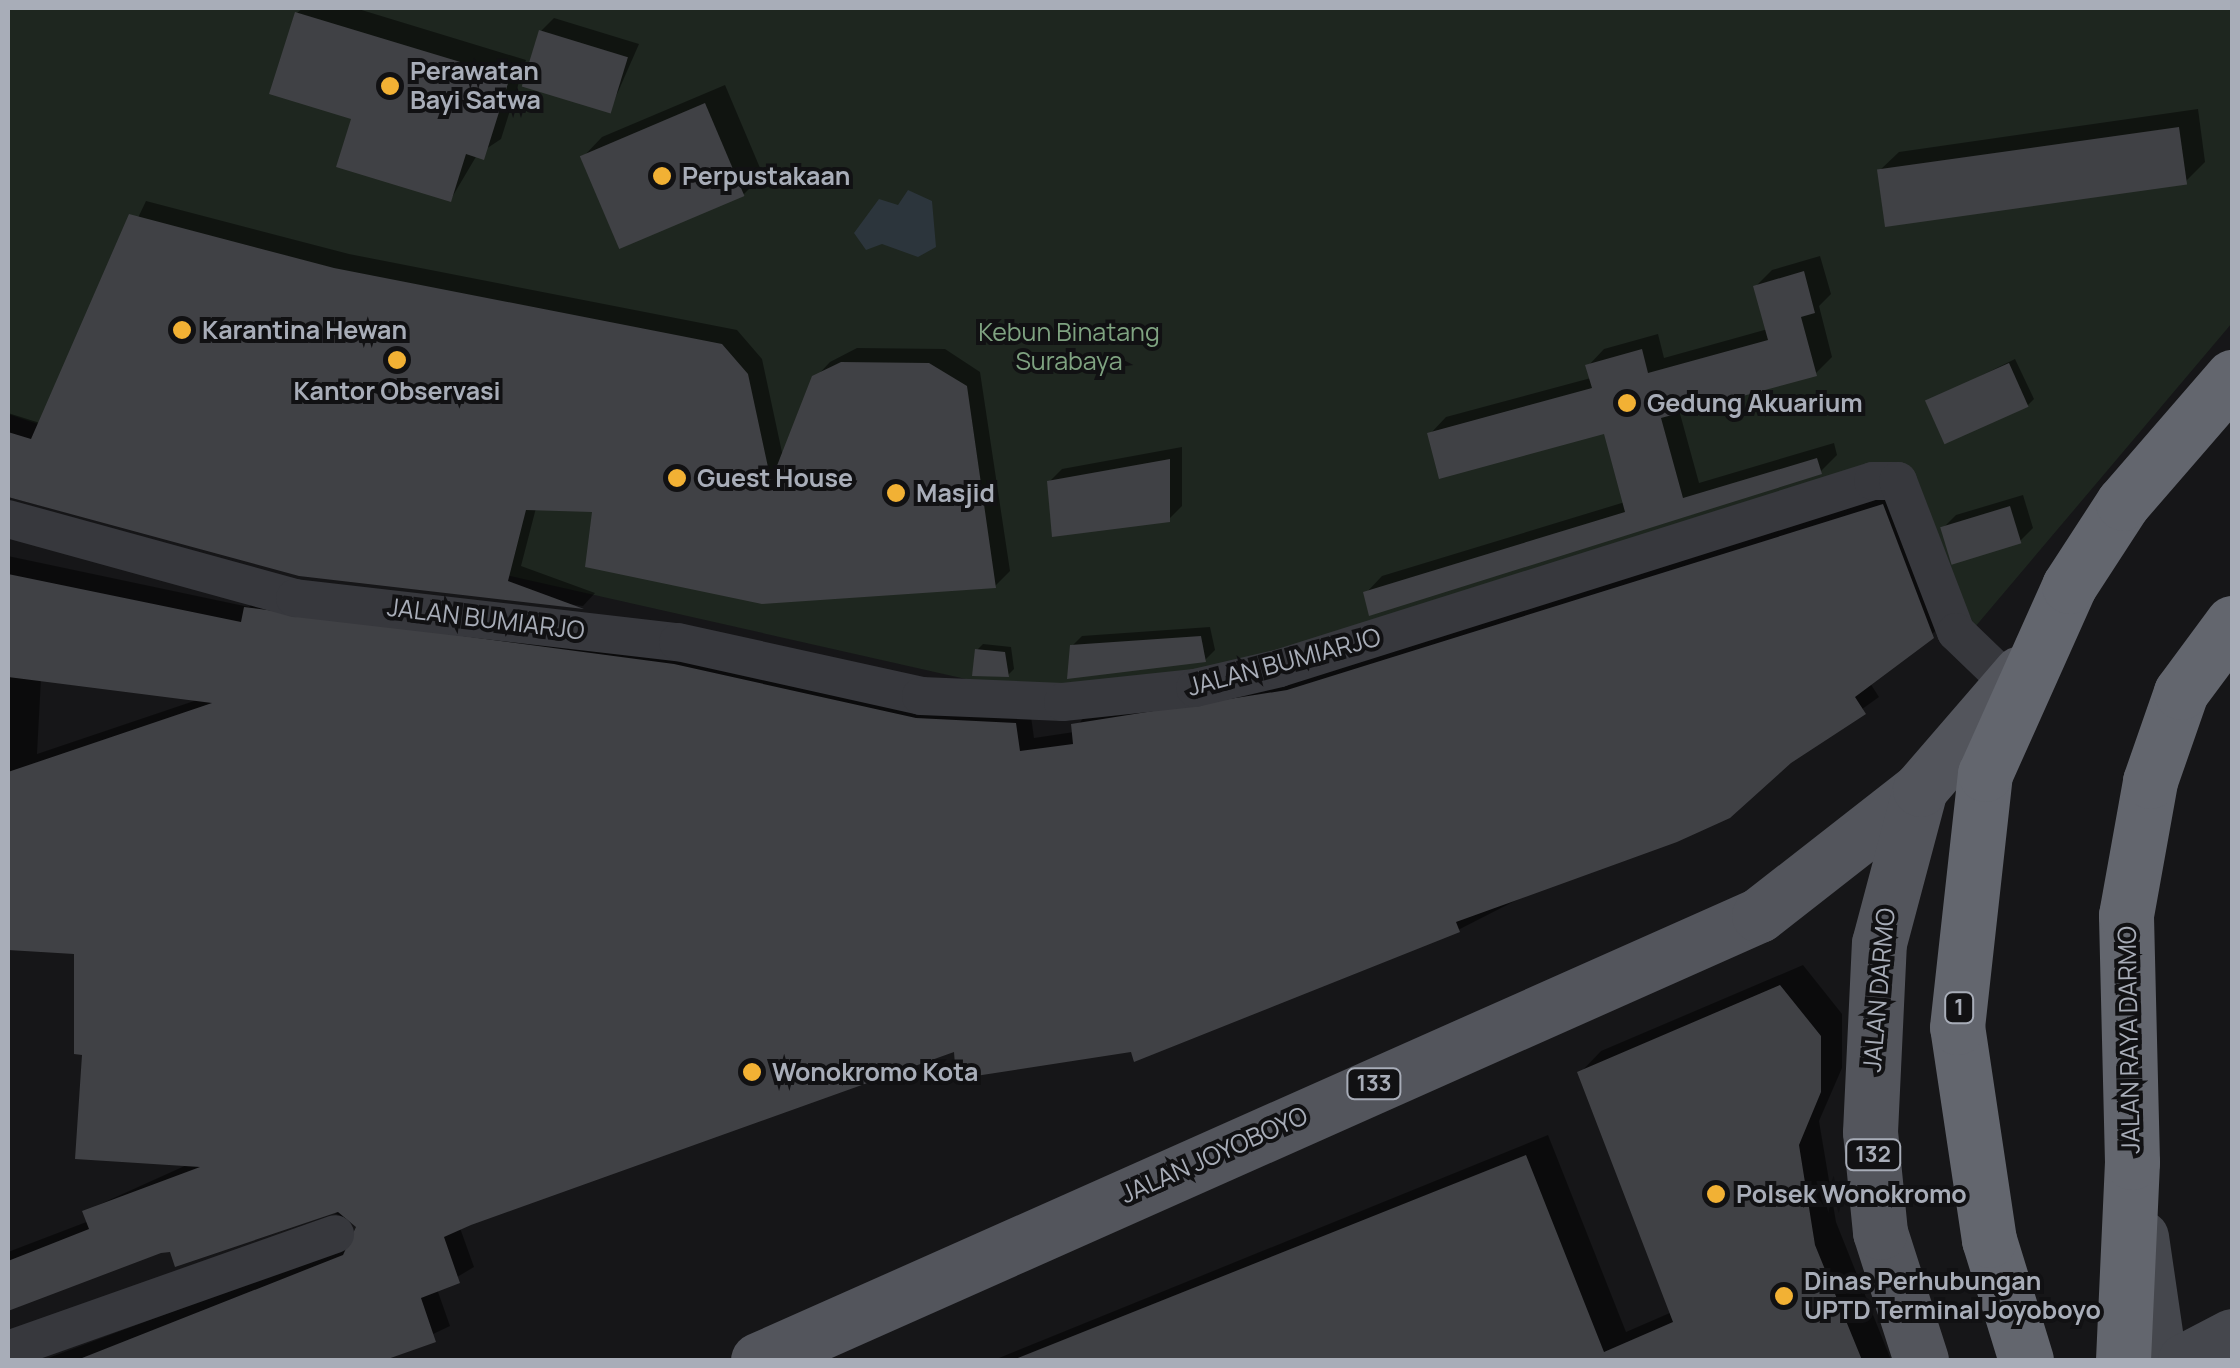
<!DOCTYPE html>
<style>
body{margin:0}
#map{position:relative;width:2240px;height:1368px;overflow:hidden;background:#161618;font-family:Manrope,sans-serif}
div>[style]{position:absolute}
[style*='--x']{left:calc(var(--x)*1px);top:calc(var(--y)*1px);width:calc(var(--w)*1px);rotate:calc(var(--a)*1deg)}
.green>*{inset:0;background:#1e261f}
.water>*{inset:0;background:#2c353c}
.shadow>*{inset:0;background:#0007}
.building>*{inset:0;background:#404145;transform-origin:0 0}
.street>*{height:38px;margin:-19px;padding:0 19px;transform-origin:19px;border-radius:19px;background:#37383d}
.secondary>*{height:52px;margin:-26px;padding:0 26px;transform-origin:26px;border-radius:26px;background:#45474d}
.primary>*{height:55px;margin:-27.5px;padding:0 27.5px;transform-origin:27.5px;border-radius:27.5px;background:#53555c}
.highway>*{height:55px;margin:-27.5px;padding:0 27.5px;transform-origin:27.5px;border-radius:27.5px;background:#63666e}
.dots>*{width:28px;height:28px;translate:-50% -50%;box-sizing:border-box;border:5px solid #111113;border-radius:50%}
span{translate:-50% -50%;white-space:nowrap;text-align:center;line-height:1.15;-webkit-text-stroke:8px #111113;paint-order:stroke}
.shield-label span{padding:2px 8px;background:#111113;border:2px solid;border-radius:8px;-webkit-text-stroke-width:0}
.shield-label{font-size:22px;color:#a8adb8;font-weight:700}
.poi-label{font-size:25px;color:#a8adb8;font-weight:700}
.left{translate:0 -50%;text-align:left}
.park-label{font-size:25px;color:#7fa381}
.street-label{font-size:25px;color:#a8adb8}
.frame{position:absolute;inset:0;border:10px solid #a8adb8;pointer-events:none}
</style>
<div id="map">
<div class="green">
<div style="clip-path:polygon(8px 8px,2232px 8px,2232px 323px,1975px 627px,1901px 465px,1268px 663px,1078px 689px,979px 682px,444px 561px,8px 414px)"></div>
</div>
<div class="water">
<div style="clip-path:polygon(908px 190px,932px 201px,936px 247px,918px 257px,882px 244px,866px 250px,854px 233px,879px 199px,898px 205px)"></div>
</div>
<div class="shadow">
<div style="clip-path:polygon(303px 8px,355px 8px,526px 60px,501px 139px,477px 155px,451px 199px,354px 118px,297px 13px)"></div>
<div style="clip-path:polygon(554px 18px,639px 44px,610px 110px,541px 31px)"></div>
<div style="clip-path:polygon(725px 85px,763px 175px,744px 194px,583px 157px,602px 137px)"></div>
<div style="clip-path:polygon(2198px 109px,2205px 162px,2186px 181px,1879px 171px,1899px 152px)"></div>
<div style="clip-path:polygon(146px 201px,349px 254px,737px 330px,762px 359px,783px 457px,815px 378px,830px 362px,857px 348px,945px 349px,980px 372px,1010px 571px,995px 586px,594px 510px,536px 508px,521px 566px,595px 593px,583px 606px,300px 573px,8px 497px,8px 413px,40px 423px)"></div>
<div style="clip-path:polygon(1820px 256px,1831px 294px,1819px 306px,1832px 357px,1816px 373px,1679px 410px,1699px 483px,1834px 443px,1837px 455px,1821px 471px,1366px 593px,1382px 576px,1625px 502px,1606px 431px,1430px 434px,1446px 417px,1591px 378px,1588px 366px,1604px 349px,1658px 334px,1664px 358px,1768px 329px,1756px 286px,1772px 270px)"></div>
<div style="clip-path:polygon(2015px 359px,2034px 399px,2028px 405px,1928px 402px)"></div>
<div style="clip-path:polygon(1182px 447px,1182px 506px,1169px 519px,1049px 482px,1062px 469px)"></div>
<div style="clip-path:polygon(evenodd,1891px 490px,1947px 622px,1870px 683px,1879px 697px,1789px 761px,1458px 930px,1132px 1049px,956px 1049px,460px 1228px,474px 1267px,437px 1289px,450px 1326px,378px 1360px,43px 1360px,350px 1245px,360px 1226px,329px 1210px,160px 1251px,8px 1308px,8px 1252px,123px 1208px,96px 1206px,189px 1164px,85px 1053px,76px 951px,8px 948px,8px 556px,249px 607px,261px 594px,1030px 709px,1034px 738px,1074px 732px,1088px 710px,1891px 490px,41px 679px,200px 699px,37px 754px,41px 679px)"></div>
<div style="clip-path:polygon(2023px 495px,2033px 528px,2020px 541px,1943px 528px,1956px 515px)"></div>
<div style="clip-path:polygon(1210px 627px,1215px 650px,1205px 660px,1072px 646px,1082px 636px)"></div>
<div style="clip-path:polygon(983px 644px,1011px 647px,1014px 669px,1008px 675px,977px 650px)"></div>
<div style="clip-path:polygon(1803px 965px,1842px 1014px,1842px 1068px,1819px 1121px,1836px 1222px,1891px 1360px,994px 1360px,1548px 1135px,1626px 1332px,1672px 1312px,1580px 1073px,1601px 1051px)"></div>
</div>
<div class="building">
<div style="clip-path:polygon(295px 12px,510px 77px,484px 160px,466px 154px,451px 202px,336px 167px,351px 119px,269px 94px)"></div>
<div style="left:539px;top:30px;width:93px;height:59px;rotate:17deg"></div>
<div style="left:705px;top:103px;width:101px;height:136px;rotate:67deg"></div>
<div style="left:2179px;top:127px;width:58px;height:305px;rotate:82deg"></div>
<div style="clip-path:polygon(129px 214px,334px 268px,722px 344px,748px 374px,771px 481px,812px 376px,841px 362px,929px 363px,967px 386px,996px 588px,762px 604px,585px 567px,592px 512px,526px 510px,508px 581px,584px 609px,299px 576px,8px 497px,8px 432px,31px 439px)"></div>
<div style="clip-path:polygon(1804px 271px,1815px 313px,1801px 317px,1817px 376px,1661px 418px,1683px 498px,1817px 458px,1822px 474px,1369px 616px,1363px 592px,1625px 512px,1604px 434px,1439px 479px,1427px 433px,1592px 388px,1585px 365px,1642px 349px,1648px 373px,1768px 340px,1753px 286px)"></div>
<div style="left:2009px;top:363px;width:48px;height:92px;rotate:66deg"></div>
<div style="clip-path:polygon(1170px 459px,1170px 522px,1052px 537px,1047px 481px)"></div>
<div style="clip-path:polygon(1883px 504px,1934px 638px,1855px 697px,1866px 714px,1791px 763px,1730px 818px,1677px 842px,1456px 922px,1460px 932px,1134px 1062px,1131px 1052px,956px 1079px,954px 1052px,471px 1225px,444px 1237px,460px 1283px,421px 1298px,436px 1342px,385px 1360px,77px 1360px,343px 1255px,356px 1227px,338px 1212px,175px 1267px,170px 1252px,161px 1253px,8px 1311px,8px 1261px,89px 1229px,82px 1211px,200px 1167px,75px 1159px,82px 1055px,74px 1054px,74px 954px,8px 950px,8px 772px,212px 703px,8px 677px,8px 574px,241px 622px,244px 607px,674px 664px,916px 718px,1016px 723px,1020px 751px,1073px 744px,1071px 724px,1287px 690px)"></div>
<div style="left:2010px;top:506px;width:39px;height:73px;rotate:73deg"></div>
<div style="clip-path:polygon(1201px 636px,1206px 662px,1067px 679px,1070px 645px)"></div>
<div style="clip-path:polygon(975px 649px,1005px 652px,1009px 677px,972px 676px)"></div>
<div style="clip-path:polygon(1780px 985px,1821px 1036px,1821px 1092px,1799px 1145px,1815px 1245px,1862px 1360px,1013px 1360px,1526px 1155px,1604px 1352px,1673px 1322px,1577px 1072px)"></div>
</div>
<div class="street">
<div style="--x:8;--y:519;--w:298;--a:15.4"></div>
<div style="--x:295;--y:598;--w:386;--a:6.6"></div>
<div style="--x:678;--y:642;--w:249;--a:12.5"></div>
<div style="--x:921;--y:696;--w:142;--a:2.4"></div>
<div style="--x:1063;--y:702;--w:133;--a:-6.1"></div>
<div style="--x:1195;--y:688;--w:87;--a:-13.2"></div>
<div style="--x:1280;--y:668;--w:622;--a:-17.5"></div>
<div style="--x:1873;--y:481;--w:25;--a:0"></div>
<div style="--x:1898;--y:481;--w:162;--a:69"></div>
<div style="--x:1956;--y:632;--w:76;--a:43.9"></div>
<div style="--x:8;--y:1350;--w:347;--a:-19.5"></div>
</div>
<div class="secondary">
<div style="--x:2143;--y:1237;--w:124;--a:81.7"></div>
<div style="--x:2184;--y:1360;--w:54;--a:-27.5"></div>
</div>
<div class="primary">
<div style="--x:758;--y:1360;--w:1095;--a:-23.97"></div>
<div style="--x:1759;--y:915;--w:204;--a:-38"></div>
<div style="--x:1921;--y:1360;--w:134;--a:-107.8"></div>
<div style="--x:1880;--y:1232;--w:100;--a:-95.7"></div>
<div style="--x:1870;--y:1132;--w:189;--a:-87.3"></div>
<div style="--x:1879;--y:943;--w:159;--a:-75.1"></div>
<div style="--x:1920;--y:789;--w:153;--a:-49.2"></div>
</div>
<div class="highway">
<div style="--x:2026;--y:1360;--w:126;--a:-107.1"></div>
<div style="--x:1989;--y:1240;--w:215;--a:-98.5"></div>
<div style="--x:1957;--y:1027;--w:255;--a:-83.7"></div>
<div style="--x:1985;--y:774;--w:206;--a:-65.9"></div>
<div style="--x:2069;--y:586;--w:99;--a:-57"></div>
<div style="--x:2123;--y:503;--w:167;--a:-49.1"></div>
<div style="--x:2123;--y:1360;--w:198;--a:-87.4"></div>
<div style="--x:2132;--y:1162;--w:247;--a:-91.4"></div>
<div style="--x:2126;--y:915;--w:136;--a:-79.8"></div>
<div style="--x:2150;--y:781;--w:94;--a:-70.8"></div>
<div style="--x:2181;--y:692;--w:86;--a:-53.5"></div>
</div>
<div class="dots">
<div style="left:390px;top:86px;background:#f2b134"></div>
<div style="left:662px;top:176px;background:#f2b134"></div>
<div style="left:182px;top:330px;background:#f2b134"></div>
<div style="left:397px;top:360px;background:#f2b134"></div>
<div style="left:1627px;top:403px;background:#f2b134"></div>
<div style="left:677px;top:478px;background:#f2b134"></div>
<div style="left:896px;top:493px;background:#f2b134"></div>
<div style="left:752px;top:1072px;background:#f2b134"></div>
<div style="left:1716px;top:1194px;background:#f2b134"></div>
<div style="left:1784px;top:1296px;background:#f2b134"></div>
</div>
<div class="shield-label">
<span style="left:1959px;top:1008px">1</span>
<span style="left:1374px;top:1084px">133</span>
<span style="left:1873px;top:1155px">132</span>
</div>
<div class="poi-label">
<span class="left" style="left:410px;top:86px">Perawatan<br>Bayi Satwa</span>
<span class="left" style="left:682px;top:176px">Perpustakaan</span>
<span class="left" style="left:202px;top:330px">Karantina Hewan</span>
<span style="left:397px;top:391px">Kantor Observasi</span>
<span class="left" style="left:1647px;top:403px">Gedung Akuarium</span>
<span class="left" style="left:697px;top:478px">Guest House</span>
<span class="left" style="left:916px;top:493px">Masjid</span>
<span class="left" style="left:772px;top:1072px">Wonokromo Kota</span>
<span class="left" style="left:1736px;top:1194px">Polsek Wonokromo</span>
<span class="left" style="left:1804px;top:1296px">Dinas Perhubungan<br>UPTD Terminal Joyoboyo</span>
</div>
<div class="park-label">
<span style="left:1069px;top:347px">Kebun Binatang<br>Surabaya</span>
</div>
<div class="street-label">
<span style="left:486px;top:619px;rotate:7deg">JALAN BUMIARJO</span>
<span style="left:1284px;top:662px;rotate:-15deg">JALAN BUMIARJO</span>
<span style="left:1879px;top:990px;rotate:-85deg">JALAN DARMO</span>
<span style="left:2129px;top:1040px;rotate:-91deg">JALAN RAYA DARMO</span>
<span style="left:1214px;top:1155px;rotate:-24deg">JALAN JOYOBOYO</span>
</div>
<div class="frame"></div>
</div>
